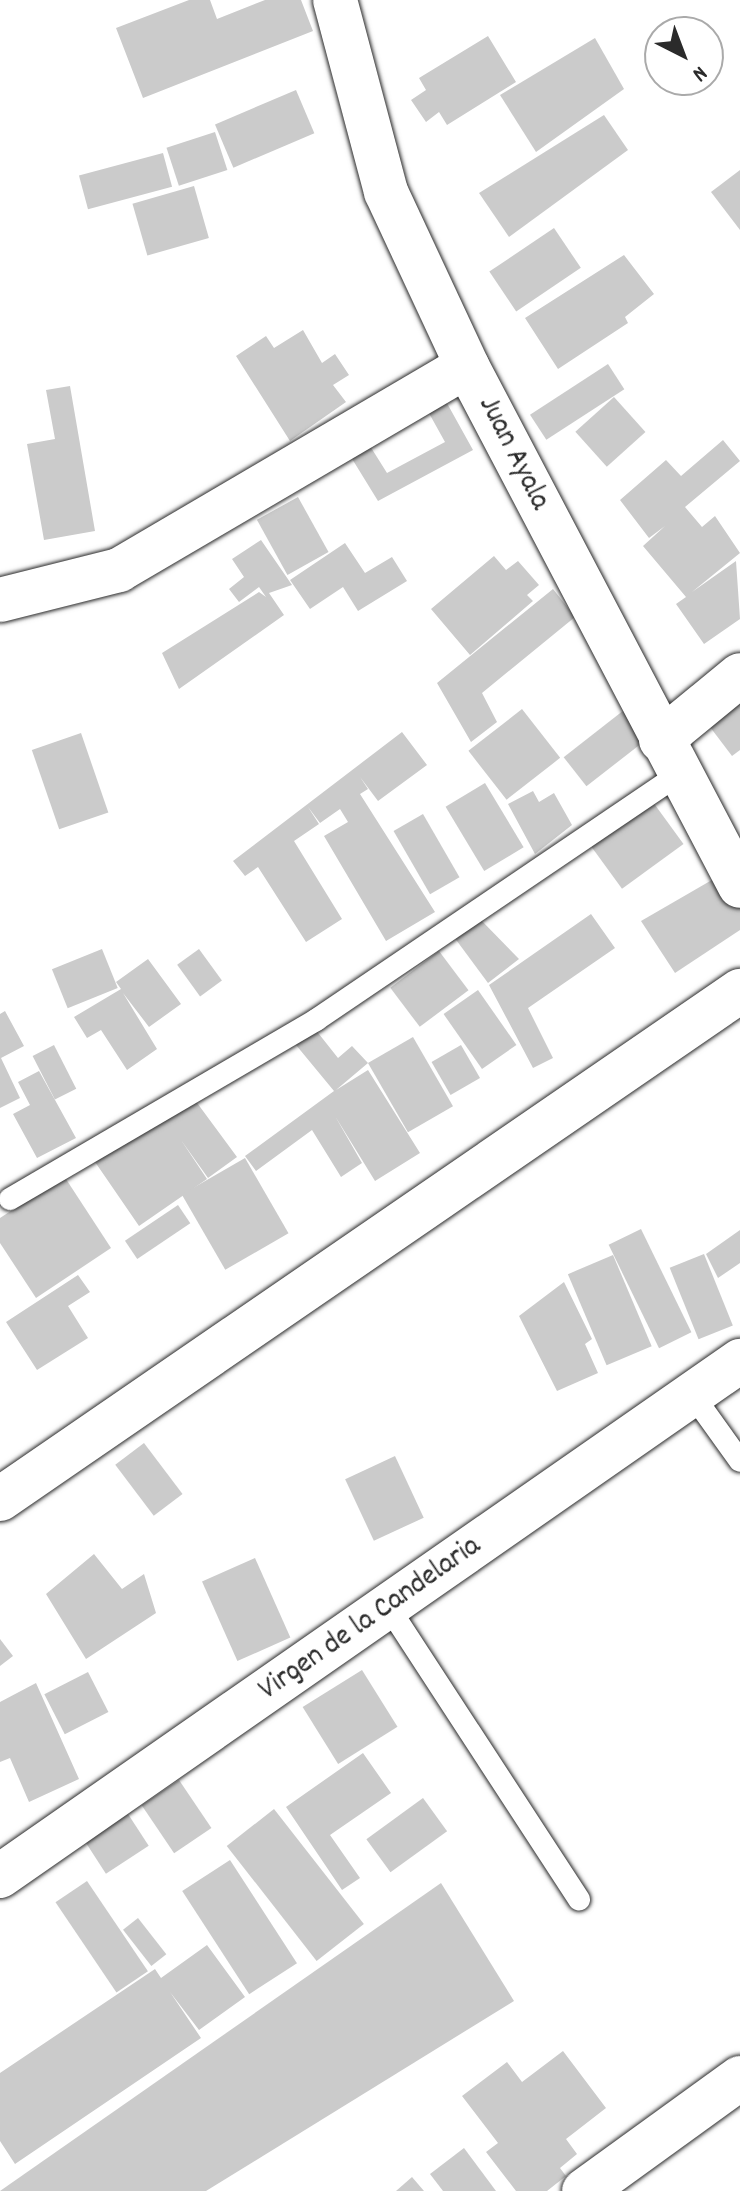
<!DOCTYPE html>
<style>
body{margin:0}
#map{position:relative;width:740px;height:2191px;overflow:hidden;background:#fff;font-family:Dekko,sans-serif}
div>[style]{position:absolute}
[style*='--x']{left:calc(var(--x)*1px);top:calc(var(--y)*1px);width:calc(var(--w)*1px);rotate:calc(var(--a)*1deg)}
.building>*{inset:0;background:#cbcbcb;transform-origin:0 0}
.roads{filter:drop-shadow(0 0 2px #2b2b2b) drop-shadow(0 0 2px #2b2b2b)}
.service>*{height:22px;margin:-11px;padding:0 11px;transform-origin:11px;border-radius:11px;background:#fff}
.minor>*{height:44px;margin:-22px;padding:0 22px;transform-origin:22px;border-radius:22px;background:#fff}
span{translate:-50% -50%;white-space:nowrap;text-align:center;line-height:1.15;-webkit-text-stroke:6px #fff;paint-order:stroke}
.street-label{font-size:30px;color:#2b2b2b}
.north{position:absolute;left:644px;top:16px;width:80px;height:80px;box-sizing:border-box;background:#fff;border:2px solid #aaa;border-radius:50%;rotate:138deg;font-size:22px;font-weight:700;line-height:32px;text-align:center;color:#2b2b2b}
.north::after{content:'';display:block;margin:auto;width:28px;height:36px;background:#2b2b2b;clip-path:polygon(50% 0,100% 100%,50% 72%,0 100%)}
</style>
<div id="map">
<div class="building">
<div style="clip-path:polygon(189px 0,210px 0,217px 19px,265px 0,301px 0,313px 31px,143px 98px,116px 28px)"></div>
<div style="clip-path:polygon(488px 36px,516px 82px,447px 125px,439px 112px,426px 122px,411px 100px,426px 90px,419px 78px)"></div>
<div style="clip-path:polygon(595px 38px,624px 89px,536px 152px,500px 95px)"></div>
<div style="left:296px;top:90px;width:47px;height:88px;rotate:67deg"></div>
<div style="clip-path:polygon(604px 115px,628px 150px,509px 237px,479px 193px)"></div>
<div style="left:215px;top:132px;width:40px;height:51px;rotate:72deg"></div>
<div style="left:163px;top:153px;width:35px;height:87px;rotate:75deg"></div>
<div style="clip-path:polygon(740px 170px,740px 230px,711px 192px)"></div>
<div style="left:194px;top:186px;width:54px;height:64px;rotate:74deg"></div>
<div style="left:554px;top:228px;width:48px;height:78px;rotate:56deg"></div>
<div style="clip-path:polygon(624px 255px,654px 294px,625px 317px,628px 323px,558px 369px,525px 318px)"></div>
<div style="clip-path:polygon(303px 330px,322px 363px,335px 354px,349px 375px,333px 385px,346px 402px,290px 441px,236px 356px,266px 336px,274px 348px)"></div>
<div style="left:608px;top:364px;width:30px;height:93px;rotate:57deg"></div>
<div style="clip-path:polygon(70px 386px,95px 531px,44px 540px,27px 444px,55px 439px,46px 390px)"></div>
<div style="clip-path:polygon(443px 396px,473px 450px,378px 501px,346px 449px,365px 438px,387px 473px,445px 442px,425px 406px)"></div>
<div style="left:614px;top:397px;width:47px;height:52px;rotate:48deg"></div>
<div style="clip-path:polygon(723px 440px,740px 461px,685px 507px,702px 527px,715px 516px,740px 553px,692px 592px,736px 561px,740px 619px,704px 644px,676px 604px,686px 597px,643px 546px,665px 526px,649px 538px,620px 500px,666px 460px,681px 476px)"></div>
<div style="left:298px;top:497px;width:63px;height:47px;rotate:61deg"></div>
<div style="clip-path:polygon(261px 540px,292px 585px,269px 593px,284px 615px,179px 689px,162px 653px,259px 592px,266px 597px,259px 587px,239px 602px,229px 589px,244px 577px,232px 559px)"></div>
<div style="clip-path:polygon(345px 543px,365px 573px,392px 557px,407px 581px,358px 611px,343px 587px,310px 609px,290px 580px)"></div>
<div style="clip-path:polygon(494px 556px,506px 570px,518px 561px,539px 585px,527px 595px,533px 601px,470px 655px,431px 609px)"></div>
<div style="clip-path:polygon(553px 589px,575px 617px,482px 693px,497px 722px,471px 742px,437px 683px)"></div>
<div style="clip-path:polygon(740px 699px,740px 750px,732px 756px,707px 723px)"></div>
<div style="left:633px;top:703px;width:37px;height:88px;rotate:52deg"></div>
<div style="left:522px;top:709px;width:62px;height:68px;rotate:52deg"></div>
<div style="clip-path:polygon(402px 732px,427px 765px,378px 801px,360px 777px,368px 789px,360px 794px,435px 912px,386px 941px,324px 836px,348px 822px,340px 809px,320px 823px,308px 807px,319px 824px,294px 841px,342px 919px,306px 942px,258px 867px,245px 876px,233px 861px)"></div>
<div style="left:81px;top:733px;width:84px;height:52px;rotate:71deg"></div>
<div style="left:485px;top:783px;width:75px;height:46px;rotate:59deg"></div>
<div style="clip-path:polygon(533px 791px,539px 802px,554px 793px,572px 825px,535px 854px,508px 804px)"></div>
<div style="left:650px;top:798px;width:57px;height:76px;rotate:54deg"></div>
<div style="left:423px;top:814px;width:73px;height:34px;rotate:60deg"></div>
<div style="clip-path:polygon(724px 873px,740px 897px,740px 930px,675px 973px,641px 921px)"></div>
<div style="clip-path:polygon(591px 914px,615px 948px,528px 1008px,553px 1058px,533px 1068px,489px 985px)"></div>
<div style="clip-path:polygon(479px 918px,519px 959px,488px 983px,454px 937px)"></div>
<div style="left:102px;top:949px;width:42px;height:54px;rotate:68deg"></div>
<div style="left:199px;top:949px;width:39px;height:27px;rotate:54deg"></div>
<div style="left:439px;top:951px;width:49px;height:61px;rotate:53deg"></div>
<div style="clip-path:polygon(148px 959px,181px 1004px,149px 1027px,123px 993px,157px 1049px,127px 1070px,101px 1030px,87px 1038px,74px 1017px,121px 989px,116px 982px)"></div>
<div style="left:478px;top:990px;width:67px;height:42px;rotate:55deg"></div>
<div style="clip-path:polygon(5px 1011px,24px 1046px,1px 1058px,20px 1098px,0 1108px,0 1014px)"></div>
<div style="clip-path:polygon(315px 1029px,338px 1058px,352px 1046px,368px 1063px,336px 1090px,368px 1070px,420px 1153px,375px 1181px,335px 1116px,362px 1163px,341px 1177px,312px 1130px,256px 1171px,245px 1156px,334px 1091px,296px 1045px)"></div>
<div style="left:413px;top:1037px;width:80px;height:52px;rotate:60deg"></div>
<div style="left:54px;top:1045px;width:49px;height:24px;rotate:63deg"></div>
<div style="left:461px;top:1045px;width:38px;height:34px;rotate:60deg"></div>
<div style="clip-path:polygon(39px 1071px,76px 1138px,37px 1158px,13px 1114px,30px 1105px,18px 1082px)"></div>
<div style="clip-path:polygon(192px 1096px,237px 1157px,208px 1178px,181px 1140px,207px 1179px,139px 1226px,93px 1159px)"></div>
<div style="left:245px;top:1158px;width:87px;height:73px;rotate:60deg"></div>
<div style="clip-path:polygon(64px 1176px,111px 1248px,36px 1298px,0 1243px,0 1218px)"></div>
<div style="left:178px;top:1205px;width:22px;height:64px;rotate:56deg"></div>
<div style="left:641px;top:1229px;width:115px;height:36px;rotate:64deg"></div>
<div style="clip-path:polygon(740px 1230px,740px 1263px,718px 1278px,706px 1254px)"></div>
<div style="left:704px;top:1254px;width:77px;height:37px;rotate:68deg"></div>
<div style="left:613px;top:1255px;width:99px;height:49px;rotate:67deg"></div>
<div style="clip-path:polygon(78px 1275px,90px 1292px,68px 1306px,88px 1338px,37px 1370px,6px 1322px)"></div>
<div style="clip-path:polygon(564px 1282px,592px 1339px,585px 1344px,598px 1373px,557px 1391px,519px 1316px)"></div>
<div style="left:144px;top:1443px;width:64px;height:36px;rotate:53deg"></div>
<div style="left:395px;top:1456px;width:68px;height:55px;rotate:65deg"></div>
<div style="clip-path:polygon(94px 1554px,122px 1589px,144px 1574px,156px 1613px,86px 1659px,46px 1594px)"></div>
<div style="left:255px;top:1558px;width:87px;height:58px;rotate:66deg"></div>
<div style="clip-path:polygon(0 1639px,13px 1656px,0 1666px)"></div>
<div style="left:362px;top:1670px;width:67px;height:70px;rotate:58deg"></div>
<div style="left:88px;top:1672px;width:45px;height:49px;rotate:63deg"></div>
<div style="clip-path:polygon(36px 1683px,79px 1779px,29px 1802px,10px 1758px,0 1762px,0 1702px)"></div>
<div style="clip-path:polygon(363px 1753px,391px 1793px,330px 1835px,360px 1878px,342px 1890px,286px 1807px)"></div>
<div style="left:179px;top:1780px;width:58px;height:45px;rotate:56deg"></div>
<div style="left:423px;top:1798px;width:41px;height:70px;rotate:54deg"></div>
<div style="left:274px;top:1809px;width:146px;height:60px;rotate:52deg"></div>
<div style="left:128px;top:1814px;width:38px;height:51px;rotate:57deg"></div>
<div style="left:230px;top:1860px;width:123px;height:57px;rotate:57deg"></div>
<div style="left:87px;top:1881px;width:109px;height:38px;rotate:56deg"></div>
<div style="clip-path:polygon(441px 1883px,514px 2001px,206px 2191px,0 2191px)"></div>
<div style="left:138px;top:1918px;width:46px;height:19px;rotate:52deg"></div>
<div style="clip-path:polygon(207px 1945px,245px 1997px,199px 2030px,170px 1992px,201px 2038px,15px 2164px,0 2141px,0 2073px,155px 1969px,161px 1978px)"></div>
<div style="clip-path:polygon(563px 2051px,606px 2108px,566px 2139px,577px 2154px,560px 2168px,566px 2176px,547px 2191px,516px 2191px,486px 2152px,498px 2143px,462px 2096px,507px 2062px,522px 2082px)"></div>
<div style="clip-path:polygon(464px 2148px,496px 2191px,443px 2191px,430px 2174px)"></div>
<div style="clip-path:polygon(412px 2177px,424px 2191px,396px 2191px)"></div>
</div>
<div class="roads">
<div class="service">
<div style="--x:10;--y:1199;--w:355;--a:-30.3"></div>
<div style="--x:316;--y:1020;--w:439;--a:-34.1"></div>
<div style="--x:692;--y:1394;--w:82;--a:54.4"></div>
<div style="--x:389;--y:1608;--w:348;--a:56.9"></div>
</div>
<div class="minor">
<div style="--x:335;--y:0;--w:199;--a:75.1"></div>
<div style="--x:386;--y:192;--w:192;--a:65"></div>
<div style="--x:467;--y:366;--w:587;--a:62.3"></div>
<div style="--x:0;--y:600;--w:123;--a:-14.1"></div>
<div style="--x:119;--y:570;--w:403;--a:-30.4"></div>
<div style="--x:661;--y:740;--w:102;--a:-39.4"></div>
<div style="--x:0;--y:1499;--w:898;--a:-34.47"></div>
<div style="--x:0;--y:1876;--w:902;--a:-34.84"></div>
<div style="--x:584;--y:2191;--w:193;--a:-35.9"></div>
</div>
</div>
<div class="street-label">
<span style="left:512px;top:454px;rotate:63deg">Juan Ayala</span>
<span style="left:371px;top:1620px;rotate:-35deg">Virgen de la Candelaria</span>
</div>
<div class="north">N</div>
</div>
